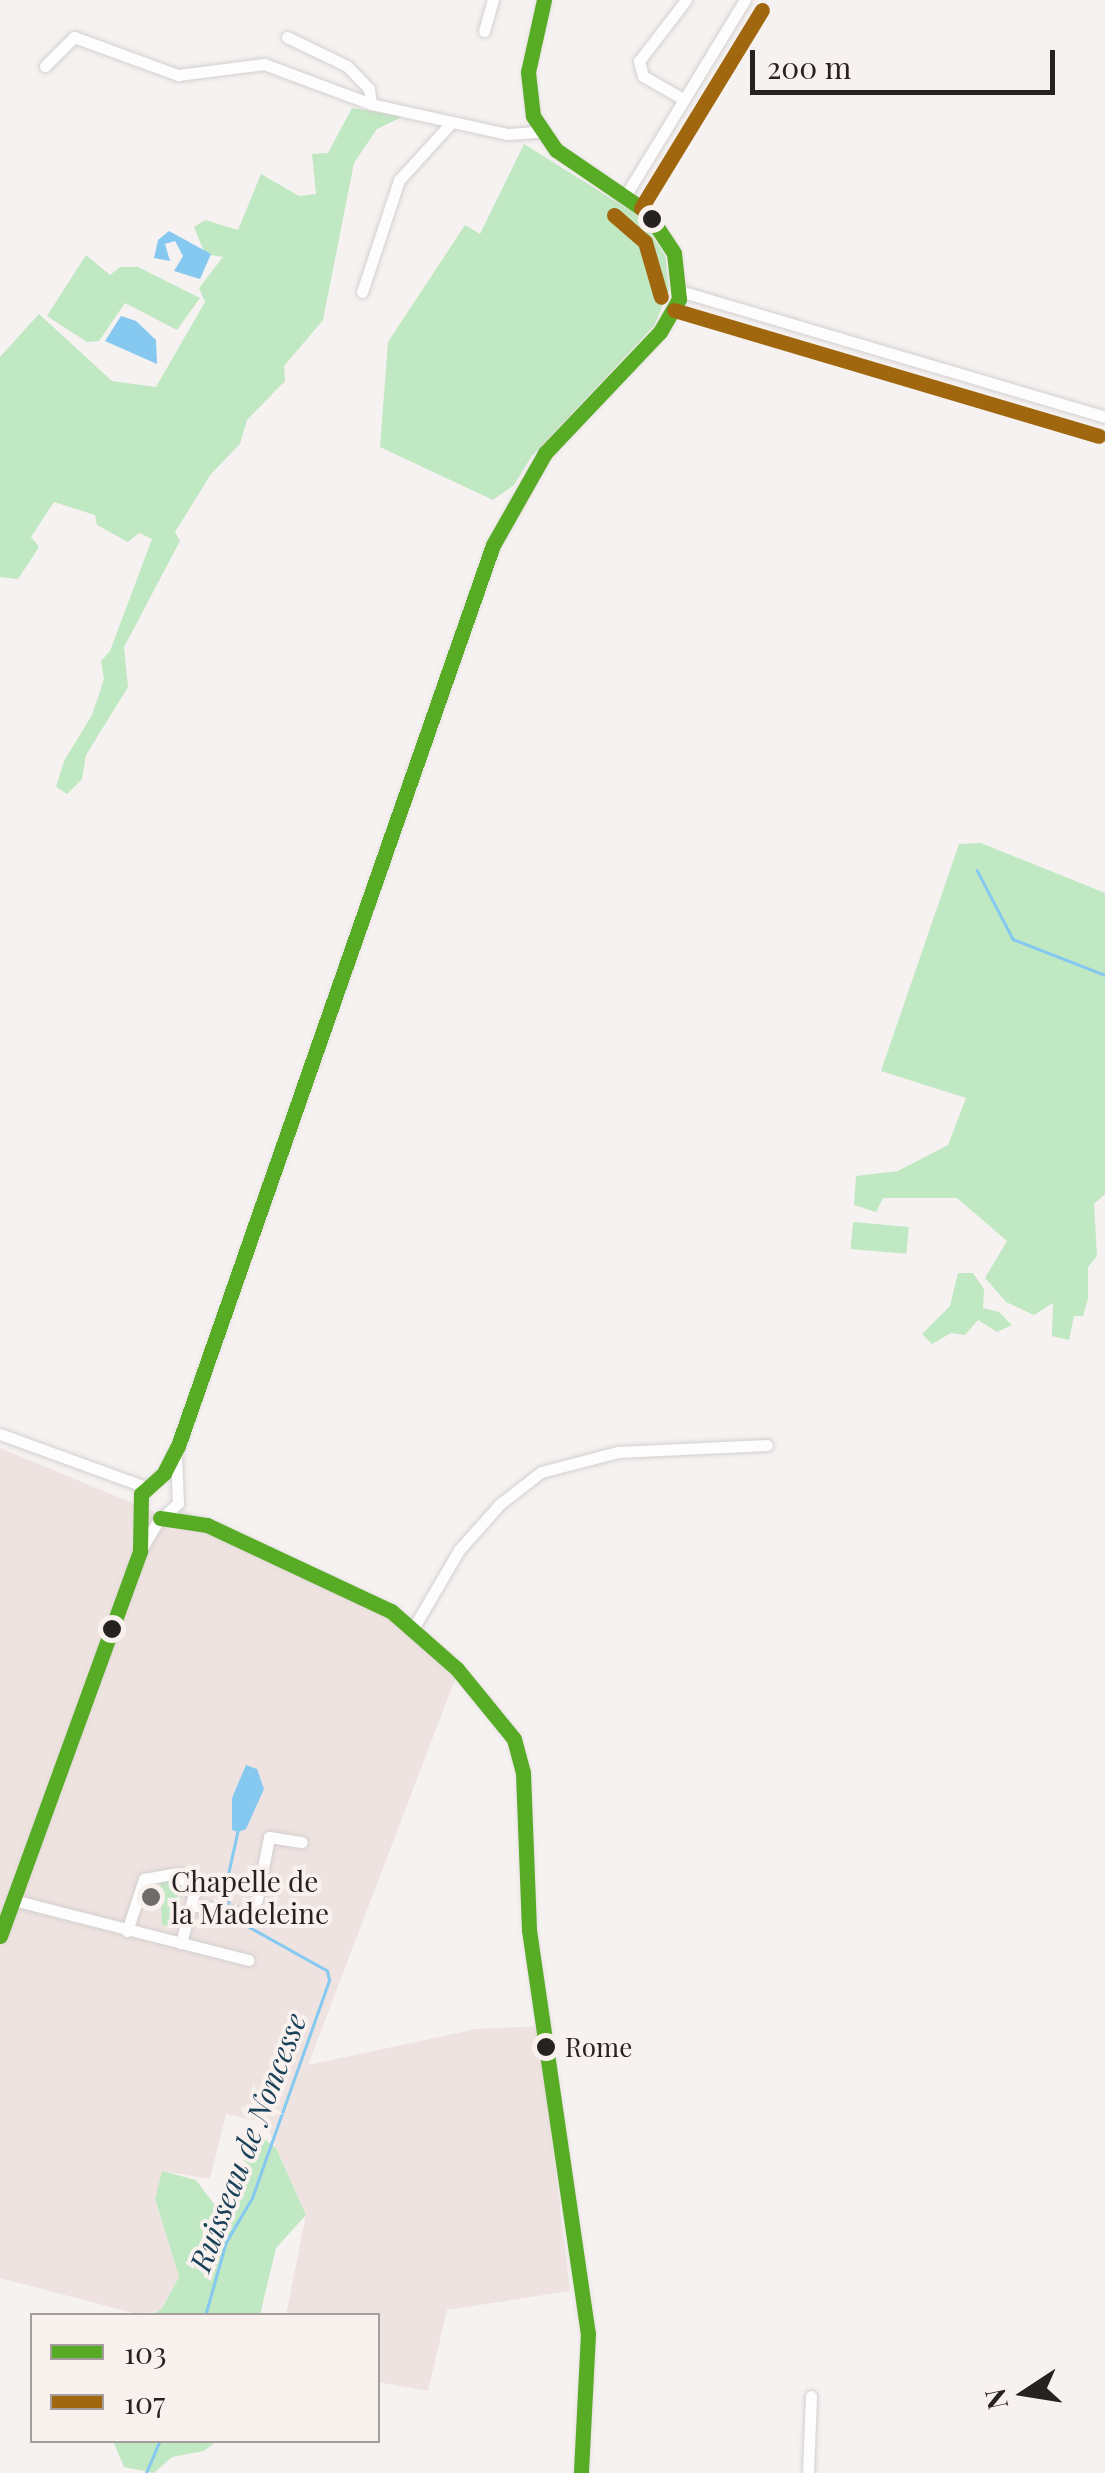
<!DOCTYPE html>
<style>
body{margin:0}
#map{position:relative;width:1105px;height:2473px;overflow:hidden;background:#f6f2f1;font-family:"Playfair Display",serif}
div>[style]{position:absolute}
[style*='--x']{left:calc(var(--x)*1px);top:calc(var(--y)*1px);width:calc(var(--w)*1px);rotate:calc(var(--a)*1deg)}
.built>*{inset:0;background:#eee3e0}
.green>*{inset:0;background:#c0e8c2;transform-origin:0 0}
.water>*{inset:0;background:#85c8f0}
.stream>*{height:2.5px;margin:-1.25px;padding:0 1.25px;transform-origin:1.25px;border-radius:1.25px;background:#85c8f0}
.roads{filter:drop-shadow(0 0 2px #d3d0cf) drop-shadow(0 0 2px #d3d0cf)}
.minor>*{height:11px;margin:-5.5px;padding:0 5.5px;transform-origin:5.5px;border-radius:5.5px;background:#fefdfd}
.bus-1>*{height:15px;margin:-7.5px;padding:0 7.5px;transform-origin:7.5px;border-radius:7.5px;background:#58ac25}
.bus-2>*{height:15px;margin:-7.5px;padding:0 7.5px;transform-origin:7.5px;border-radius:7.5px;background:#a0670f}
.dots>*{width:28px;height:28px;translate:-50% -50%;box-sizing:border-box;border:5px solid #f9f1ee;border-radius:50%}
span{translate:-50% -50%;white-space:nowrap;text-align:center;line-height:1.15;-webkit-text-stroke:8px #f9f1ee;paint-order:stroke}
.bus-label{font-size:26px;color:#252221}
.left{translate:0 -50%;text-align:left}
.poi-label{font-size:28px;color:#252221}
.water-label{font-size:30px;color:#194159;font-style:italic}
.legend{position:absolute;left:30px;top:2313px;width:350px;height:130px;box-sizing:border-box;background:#f9f1ee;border:2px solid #a49e9c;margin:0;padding:12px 18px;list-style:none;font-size:30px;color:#252221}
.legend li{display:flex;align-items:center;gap:20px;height:50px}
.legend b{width:50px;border:2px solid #a49e9c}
.north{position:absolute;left:975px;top:2343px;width:100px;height:100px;-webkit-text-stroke:8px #f9f1ee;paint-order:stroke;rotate:258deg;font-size:28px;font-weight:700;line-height:40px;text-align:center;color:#252221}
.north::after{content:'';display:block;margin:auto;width:35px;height:45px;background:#252221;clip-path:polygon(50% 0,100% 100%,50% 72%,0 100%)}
.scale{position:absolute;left:750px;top:50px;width:305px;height:45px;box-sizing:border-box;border:5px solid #252221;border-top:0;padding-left:12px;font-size:30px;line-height:35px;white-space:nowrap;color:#252221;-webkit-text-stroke:8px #f9f1ee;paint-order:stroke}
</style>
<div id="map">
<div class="built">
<div style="clip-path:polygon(0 1448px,335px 1587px,419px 1638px,457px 1674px,308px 2065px,476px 2029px,538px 2026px,570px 2291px,447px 2310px,428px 2391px,378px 2382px,378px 2316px,286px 2315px,306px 2215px,265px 2123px,226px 2114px,210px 2179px,162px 2171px,155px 2200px,179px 2277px,161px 2310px,141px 2315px,0 2278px)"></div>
</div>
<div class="green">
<div style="clip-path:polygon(352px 108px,404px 116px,377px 129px,354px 163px,323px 320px,284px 366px,285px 381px,247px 420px,240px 444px,211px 474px,175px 532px,180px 541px,124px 647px,128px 687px,86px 755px,82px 779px,67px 794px,56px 787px,64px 761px,92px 715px,104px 679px,101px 661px,110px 651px,152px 539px,139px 533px,128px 542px,97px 525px,95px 515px,54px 502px,31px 537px,39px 547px,18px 579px,0 577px,0 357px,39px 314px,112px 381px,156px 387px,205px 302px,199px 288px,223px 257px,205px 254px,194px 227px,205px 220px,238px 230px,261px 174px,299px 196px,316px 194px,312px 154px,328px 153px)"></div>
<div style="clip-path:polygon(524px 144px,639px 216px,665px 255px,669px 290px,654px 326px,531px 457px,514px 485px,493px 500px,380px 447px,388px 342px,465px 225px,480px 234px)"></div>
<div style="clip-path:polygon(86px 255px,110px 275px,120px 267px,138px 267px,200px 298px,177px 330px,125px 303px,99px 341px,87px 342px,47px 316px)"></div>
<div style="clip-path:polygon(981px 843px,1105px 893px,1105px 1194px,1094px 1204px,1097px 1256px,1088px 1267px,1088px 1299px,1083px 1316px,1074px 1316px,1069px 1340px,1052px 1336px,1053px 1303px,1034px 1315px,1006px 1302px,985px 1278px,1007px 1241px,957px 1198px,883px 1198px,876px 1212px,854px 1205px,856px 1176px,898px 1171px,948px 1145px,966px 1098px,881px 1071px,959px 844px)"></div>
<div style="left:853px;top:1222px;width:56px;height:27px;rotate:5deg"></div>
<div style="clip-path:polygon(958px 1273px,973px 1273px,984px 1289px,983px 1308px,999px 1312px,1012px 1325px,997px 1332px,978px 1320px,965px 1335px,951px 1333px,932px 1344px,922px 1334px,950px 1306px)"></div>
<div style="clip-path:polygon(159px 1878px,184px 1882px,176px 1927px,162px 1925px)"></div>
<div style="clip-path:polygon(258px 2134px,276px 2148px,306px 2215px,276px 2248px,260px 2315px,148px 2315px,161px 2310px,179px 2277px,155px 2199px,162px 2171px,196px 2180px,217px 2208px)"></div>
<div style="clip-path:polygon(113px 2441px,217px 2441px,204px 2451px,172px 2457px,154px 2473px,124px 2467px)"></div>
</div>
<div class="water">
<div style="clip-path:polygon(169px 231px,211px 254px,200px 279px,174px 271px,183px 256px,175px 241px,165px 244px,170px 261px,154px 258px,158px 240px)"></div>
<div style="clip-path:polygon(121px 316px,136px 321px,156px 340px,157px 364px,105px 341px)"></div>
<div style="clip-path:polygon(246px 1765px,257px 1769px,264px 1789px,246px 1829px,238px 1832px,232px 1830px,232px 1798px)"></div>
</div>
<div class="stream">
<div style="--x:977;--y:870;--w:78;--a:62.4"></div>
<div style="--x:1013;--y:939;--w:99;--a:21.4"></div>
<div style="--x:229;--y:1905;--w:17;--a:-103"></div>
<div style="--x:225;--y:1888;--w:60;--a:-77.6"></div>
<div style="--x:205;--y:2316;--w:77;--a:-74.2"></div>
<div style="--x:226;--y:2242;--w:51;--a:-59.4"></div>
<div style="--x:252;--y:2198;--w:231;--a:-70.5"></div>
<div style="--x:329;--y:1980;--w:9;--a:-103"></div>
<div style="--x:327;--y:1971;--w:107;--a:-150.8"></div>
<div style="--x:146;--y:2473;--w:36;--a:-67"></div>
</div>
<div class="roads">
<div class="minor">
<div style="--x:484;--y:31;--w:32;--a:-74"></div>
<div style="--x:287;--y:37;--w:67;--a:25.8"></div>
<div style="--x:347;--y:66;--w:32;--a:46"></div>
<div style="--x:369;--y:89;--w:15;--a:82"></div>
<div style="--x:45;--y:66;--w:41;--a:-45"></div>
<div style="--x:74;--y:37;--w:111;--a:20.1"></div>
<div style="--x:178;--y:75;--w:87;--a:-7.3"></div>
<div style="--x:264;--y:64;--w:114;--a:20.5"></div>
<div style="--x:371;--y:104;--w:140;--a:12.4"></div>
<div style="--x:508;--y:134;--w:32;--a:-4"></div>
<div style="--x:683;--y:99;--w:46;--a:-150.1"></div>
<div style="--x:643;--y:76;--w:16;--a:-105"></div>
<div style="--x:639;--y:61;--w:77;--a:-52.4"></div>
<div style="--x:624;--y:198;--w:232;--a:-58.6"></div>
<div style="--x:680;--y:291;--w:443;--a:16.5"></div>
<div style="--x:362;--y:292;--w:118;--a:-71.7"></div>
<div style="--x:399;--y:180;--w:77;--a:-47.6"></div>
<div style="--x:0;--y:1434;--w:155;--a:20"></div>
<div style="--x:168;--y:1516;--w:40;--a:13"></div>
<div style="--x:207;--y:1525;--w:203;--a:25.1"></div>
<div style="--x:391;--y:1611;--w:88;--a:41.3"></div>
<div style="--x:457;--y:1669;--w:90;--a:50.8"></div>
<div style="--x:514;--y:1739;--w:35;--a:75"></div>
<div style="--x:523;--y:1773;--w:157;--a:87.8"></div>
<div style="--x:529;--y:1930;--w:407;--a:81.7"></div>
<div style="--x:588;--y:2333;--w:140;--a:92.9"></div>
<div style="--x:162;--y:1518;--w:22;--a:-43"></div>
<div style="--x:178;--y:1503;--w:48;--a:-92.4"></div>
<div style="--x:140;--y:1551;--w:57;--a:-89"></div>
<div style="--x:141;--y:1494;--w:31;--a:-42"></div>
<div style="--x:164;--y:1473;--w:30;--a:-63"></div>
<div style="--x:178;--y:1446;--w:954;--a:-70.73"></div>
<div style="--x:493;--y:545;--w:106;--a:-60.5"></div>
<div style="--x:545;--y:453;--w:167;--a:-46.5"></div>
<div style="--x:660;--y:332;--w:38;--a:-60"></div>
<div style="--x:679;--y:299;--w:46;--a:-96.2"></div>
<div style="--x:674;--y:253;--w:49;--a:-123.4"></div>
<div style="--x:647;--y:212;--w:110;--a:-145.7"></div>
<div style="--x:556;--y:150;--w:41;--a:-124.1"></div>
<div style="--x:533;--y:116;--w:44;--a:-96.5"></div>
<div style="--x:528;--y:72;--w:74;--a:-77.5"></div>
<div style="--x:414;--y:1627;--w:89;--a:-59.7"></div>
<div style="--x:459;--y:1550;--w:62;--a:-48.3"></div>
<div style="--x:500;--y:1504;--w:52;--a:-38"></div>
<div style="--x:541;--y:1472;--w:80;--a:-14.6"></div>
<div style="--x:618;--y:1452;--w:149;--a:-2.7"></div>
<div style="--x:13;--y:1900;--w:243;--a:14.3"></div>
<div style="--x:193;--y:1905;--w:53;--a:9.8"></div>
<div style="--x:245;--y:1914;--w:19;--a:-51"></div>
<div style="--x:257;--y:1899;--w:63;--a:-79"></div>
<div style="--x:269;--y:1837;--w:33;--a:9"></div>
<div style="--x:127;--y:1931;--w:55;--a:-71.9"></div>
<div style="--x:144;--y:1879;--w:35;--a:-10"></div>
<div style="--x:178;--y:1873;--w:26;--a:51"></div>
<div style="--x:194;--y:1893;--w:52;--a:104.6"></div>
<div style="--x:0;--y:1936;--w:410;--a:-70"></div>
<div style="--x:140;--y:1551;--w:39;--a:-59"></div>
<div style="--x:808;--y:2473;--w:77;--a:-87.8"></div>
</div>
</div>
<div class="bus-1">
<div style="--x:160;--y:1518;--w:48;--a:8.5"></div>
<div style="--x:207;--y:1525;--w:203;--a:25.1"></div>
<div style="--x:391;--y:1611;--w:88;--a:41.3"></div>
<div style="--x:457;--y:1669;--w:90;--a:50.8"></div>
<div style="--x:514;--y:1739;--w:35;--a:75"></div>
<div style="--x:523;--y:1773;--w:157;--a:87.8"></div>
<div style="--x:529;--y:1930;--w:407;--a:81.7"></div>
<div style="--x:588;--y:2333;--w:140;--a:92.9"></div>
<div style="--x:0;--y:1936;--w:410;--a:-70"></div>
<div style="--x:140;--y:1551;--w:57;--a:-89"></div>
<div style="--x:141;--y:1494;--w:31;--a:-42"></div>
<div style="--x:164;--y:1473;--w:30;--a:-63"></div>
<div style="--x:178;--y:1446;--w:954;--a:-70.73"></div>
<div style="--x:493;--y:545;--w:106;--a:-60.5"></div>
<div style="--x:545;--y:453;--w:167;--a:-46.5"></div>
<div style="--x:660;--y:332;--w:38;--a:-60"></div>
<div style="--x:679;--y:299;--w:46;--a:-96.2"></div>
<div style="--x:674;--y:253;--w:49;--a:-123.4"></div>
<div style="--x:647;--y:212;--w:110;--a:-145.7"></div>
<div style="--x:556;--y:150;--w:41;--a:-124.1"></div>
<div style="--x:533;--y:116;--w:44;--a:-96.5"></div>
<div style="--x:528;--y:72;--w:74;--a:-77.5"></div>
</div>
<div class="bus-2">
<div style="--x:641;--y:208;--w:232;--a:-58.6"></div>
<div style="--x:614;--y:215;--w:41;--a:41.1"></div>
<div style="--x:645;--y:242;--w:57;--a:73.8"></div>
<div style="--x:674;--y:310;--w:443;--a:16.5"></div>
</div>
<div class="dots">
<div style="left:652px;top:219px;background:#252221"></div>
<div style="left:112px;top:1629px;background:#252221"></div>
<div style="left:151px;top:1897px;background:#6e6b6a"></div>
<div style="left:546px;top:2047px;background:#252221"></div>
</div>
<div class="bus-label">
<span class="left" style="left:565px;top:2047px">Rome</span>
</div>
<div class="poi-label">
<span class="left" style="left:171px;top:1897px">Chapelle de<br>la Madeleine</span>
</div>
<div class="water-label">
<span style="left:247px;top:2142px;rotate:-69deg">Ruisseau de Noncesse</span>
</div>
<ul class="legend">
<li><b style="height:12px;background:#58ac25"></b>103</li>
<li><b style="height:12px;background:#a0670f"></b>107</li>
</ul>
<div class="north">N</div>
<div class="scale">200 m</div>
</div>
